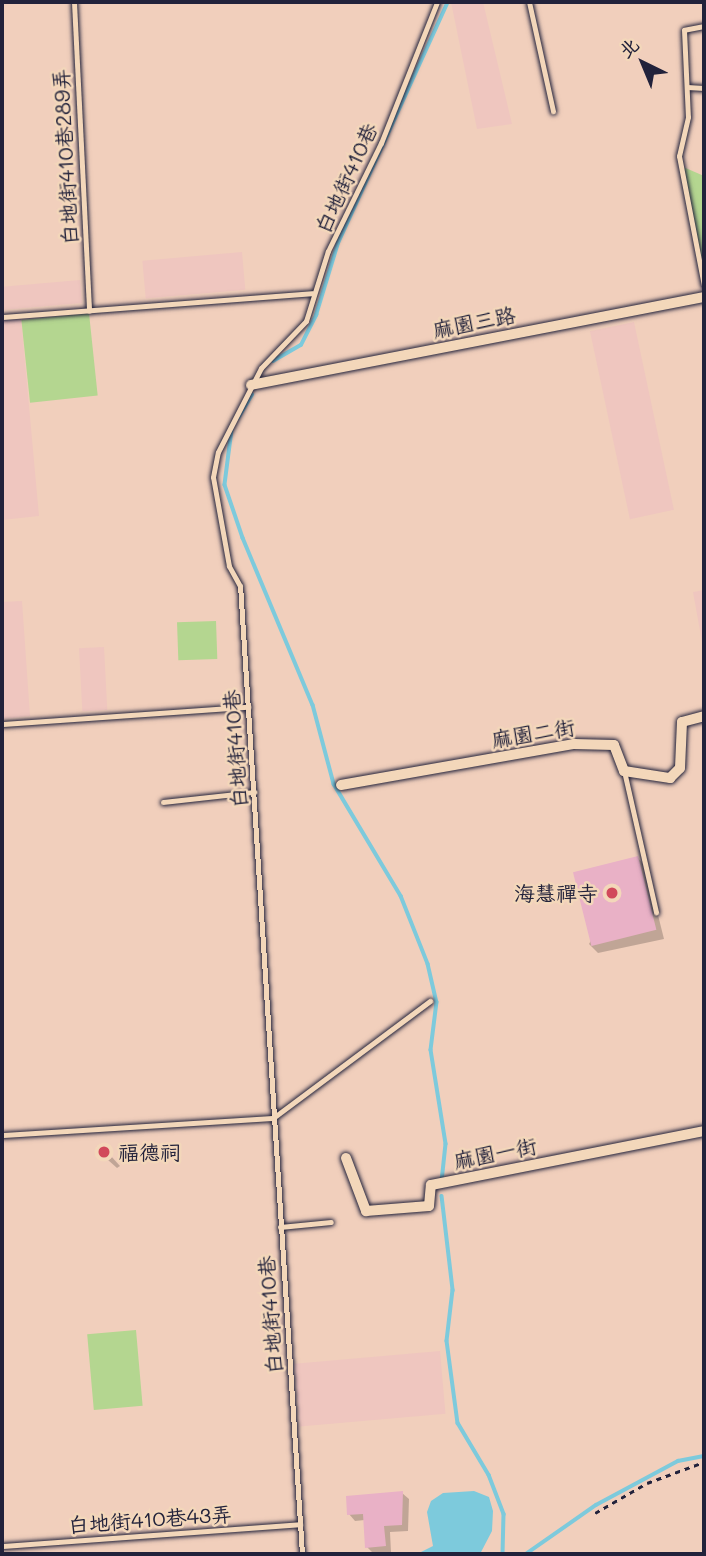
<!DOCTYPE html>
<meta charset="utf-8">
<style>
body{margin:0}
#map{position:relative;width:706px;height:1556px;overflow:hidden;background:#f1cfbc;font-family:Mali,"LXGW WenKai TC",sans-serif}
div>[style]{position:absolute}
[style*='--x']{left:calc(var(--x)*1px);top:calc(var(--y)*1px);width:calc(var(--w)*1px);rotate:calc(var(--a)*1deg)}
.built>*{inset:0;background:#efc6bf;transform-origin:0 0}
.green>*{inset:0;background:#b4d690;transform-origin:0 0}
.water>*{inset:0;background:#7dcadc}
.shadow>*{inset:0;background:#0003}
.stream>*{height:3.5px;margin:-1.75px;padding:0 1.75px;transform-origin:1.75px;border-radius:1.75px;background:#7dcadc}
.building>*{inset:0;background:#e9b1c6;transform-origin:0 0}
.path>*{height:2.5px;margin-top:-1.25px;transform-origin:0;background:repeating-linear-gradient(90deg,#22223b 0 5px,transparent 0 10px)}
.roads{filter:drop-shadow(0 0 2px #22223b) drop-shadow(0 0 2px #22223b)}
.lane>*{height:5px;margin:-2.5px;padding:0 2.5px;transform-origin:2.5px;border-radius:2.5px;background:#f3d7ba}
.street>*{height:10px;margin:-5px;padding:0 5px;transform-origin:5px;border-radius:5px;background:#f3d7ba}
.dots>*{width:19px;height:19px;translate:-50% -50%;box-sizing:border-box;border:4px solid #f3d7ba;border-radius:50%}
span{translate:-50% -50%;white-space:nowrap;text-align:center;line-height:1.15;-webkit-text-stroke:5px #f3d7ba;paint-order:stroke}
.street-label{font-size:21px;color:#22223b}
.poi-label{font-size:21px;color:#22223b}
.right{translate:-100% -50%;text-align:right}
.left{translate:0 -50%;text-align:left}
.frame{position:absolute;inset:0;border:4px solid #22223b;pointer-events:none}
.north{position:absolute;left:608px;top:28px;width:70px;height:70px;-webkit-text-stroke:5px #f3d7ba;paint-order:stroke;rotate:317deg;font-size:19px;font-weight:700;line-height:28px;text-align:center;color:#22223b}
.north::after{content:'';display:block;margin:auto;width:24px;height:32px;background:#22223b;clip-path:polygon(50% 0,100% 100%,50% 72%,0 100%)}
</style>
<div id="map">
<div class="built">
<div style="clip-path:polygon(451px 2px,483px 2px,512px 124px,477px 129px)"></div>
<div style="left:242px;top:252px;width:38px;height:100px;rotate:85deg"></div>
<div style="left:80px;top:280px;width:23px;height:78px;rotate:85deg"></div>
<div style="clip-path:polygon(21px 318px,39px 516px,2px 520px,2px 320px)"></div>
<div style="left:634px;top:322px;width:192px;height:45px;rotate:78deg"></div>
<div style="clip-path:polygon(704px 590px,704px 653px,693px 592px)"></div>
<div style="clip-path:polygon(22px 601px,30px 716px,2px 719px,2px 602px)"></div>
<div style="left:104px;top:647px;width:63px;height:25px;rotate:87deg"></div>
<div style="left:440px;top:1351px;width:63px;height:146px;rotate:85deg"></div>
</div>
<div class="green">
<div style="clip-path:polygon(681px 166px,704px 176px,704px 275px)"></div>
<div style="left:89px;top:313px;width:83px;height:68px;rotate:84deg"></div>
<div style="left:216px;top:621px;width:38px;height:39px;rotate:88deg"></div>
<div style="left:136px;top:1330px;width:76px;height:49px;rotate:85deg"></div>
</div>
<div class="water">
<div style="clip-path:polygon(474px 1491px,489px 1497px,493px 1511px,492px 1531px,480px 1554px,417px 1554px,433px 1546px,427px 1512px,431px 1501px,443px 1493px)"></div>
</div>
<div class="shadow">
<div style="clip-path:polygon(638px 858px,646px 867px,664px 939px,598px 953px,589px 944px)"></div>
<div style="clip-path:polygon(101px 1145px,120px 1166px,117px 1168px,108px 1160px)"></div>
<div style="clip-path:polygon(402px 1493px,409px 1499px,408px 1531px,390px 1532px,391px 1552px,373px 1553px,367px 1547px,365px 1520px,355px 1521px,349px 1514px)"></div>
</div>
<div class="stream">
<div style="--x:273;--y:361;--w:32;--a:-30"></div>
<div style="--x:301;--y:345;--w:34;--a:-63"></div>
<div style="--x:316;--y:315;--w:75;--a:-73"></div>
<div style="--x:338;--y:243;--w:265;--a:-65.5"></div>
<div style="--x:238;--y:418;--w:27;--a:-59"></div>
<div style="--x:232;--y:430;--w:55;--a:97.3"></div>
<div style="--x:225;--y:485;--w:56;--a:71.2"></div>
<div style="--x:243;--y:538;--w:181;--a:67.3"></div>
<div style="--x:313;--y:705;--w:82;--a:75.1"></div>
<div style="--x:334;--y:784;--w:131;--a:59.1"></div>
<div style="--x:401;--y:896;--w:73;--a:68.3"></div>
<div style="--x:428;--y:964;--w:39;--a:77"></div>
<div style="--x:437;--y:1002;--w:48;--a:97.1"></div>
<div style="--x:431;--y:1050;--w:95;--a:80.9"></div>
<div style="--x:446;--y:1144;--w:36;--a:96"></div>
<div style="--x:442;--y:1196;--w:95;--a:83.3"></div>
<div style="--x:453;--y:1290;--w:51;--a:96.7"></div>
<div style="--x:447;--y:1341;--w:83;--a:82.4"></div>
<div style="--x:458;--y:1423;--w:61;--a:59.2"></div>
<div style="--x:489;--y:1475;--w:42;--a:69"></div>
<div style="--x:504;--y:1514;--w:40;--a:91.4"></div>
<div style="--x:526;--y:1554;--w:85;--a:-35"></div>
<div style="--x:596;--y:1505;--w:93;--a:-28.2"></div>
<div style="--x:678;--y:1461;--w:26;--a:-11"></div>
</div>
<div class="building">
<div style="left:638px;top:856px;width:76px;height:67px;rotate:76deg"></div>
<div style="left:101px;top:1143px;width:18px;height:6px;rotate:52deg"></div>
<div style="clip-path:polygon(403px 1491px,402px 1525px,384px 1526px,386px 1546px,365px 1548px,363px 1514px,347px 1515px,346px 1496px)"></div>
</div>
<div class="path">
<div style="--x:595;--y:1513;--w:60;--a:-30"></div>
<div style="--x:647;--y:1483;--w:61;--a:-20.2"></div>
</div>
<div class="roads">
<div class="lane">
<div style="--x:74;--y:2;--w:309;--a:87.2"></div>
<div style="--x:529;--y:2;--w:112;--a:77.6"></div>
<div style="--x:704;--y:26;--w:20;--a:169"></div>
<div style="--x:684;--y:30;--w:87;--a:87.4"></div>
<div style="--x:688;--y:117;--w:40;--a:103"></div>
<div style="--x:679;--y:156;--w:132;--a:79.1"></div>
<div style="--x:687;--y:87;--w:17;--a:3"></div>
<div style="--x:2;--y:317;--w:311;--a:-4.4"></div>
<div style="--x:2;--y:724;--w:247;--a:-4"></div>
<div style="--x:624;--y:771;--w:145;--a:77.2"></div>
<div style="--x:163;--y:802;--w:92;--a:-6.3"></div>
<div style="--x:2;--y:1135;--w:272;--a:-3.6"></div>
<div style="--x:273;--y:1118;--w:196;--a:-36.7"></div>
<div style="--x:280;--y:1227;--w:51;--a:-5.6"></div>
<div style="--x:2;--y:1546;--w:299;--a:-4.2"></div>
<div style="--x:302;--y:1554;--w:970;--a:-93.66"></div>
<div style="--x:240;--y:586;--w:23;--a:-119"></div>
<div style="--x:229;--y:566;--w:90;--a:-100.2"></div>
<div style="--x:213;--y:477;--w:25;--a:-79"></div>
<div style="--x:218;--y:452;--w:94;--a:-62.9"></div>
<div style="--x:261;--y:368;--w:65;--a:-46.2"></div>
<div style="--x:306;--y:321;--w:73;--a:-72.6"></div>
<div style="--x:328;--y:251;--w:120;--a:-63.9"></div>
<div style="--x:381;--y:143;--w:152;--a:-68.3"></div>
</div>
<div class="street">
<div style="--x:251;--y:385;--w:461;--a:-11"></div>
<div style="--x:341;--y:785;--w:237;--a:-10"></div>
<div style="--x:574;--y:744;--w:40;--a:1.4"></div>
<div style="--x:614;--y:745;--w:28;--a:69"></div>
<div style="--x:624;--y:771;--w:47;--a:8.7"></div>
<div style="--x:670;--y:778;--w:14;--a:-45"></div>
<div style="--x:680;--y:768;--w:46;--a:-87.5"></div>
<div style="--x:682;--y:722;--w:23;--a:-15"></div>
<div style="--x:346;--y:1158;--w:57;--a:69.3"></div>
<div style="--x:366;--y:1211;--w:63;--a:-4.5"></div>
<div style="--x:429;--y:1206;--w:21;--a:-85"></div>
<div style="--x:431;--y:1185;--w:278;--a:-11.2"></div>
</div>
</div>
<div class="dots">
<div style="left:612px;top:893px;background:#d1495b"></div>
<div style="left:104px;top:1152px;background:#d1495b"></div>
</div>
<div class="street-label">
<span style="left:65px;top:157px;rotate:-93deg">白地街410巷289弄</span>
<span style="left:346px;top:178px;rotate:-65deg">白地街410巷</span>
<span style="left:474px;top:322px;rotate:-11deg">麻園三路</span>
<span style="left:533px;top:733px;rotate:-9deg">麻園二街</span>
<span style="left:235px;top:749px;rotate:-94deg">白地街410巷</span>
<span style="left:495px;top:1153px;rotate:-11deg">麻園一街</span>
<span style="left:270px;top:1315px;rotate:-94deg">白地街410巷</span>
<span style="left:150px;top:1519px;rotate:-4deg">白地街410巷43弄</span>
</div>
<div class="poi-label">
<span class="right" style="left:598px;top:893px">海慧禪寺</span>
<span class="left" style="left:118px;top:1152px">福德祠</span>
</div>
<div class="frame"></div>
<div class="north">北</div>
</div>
